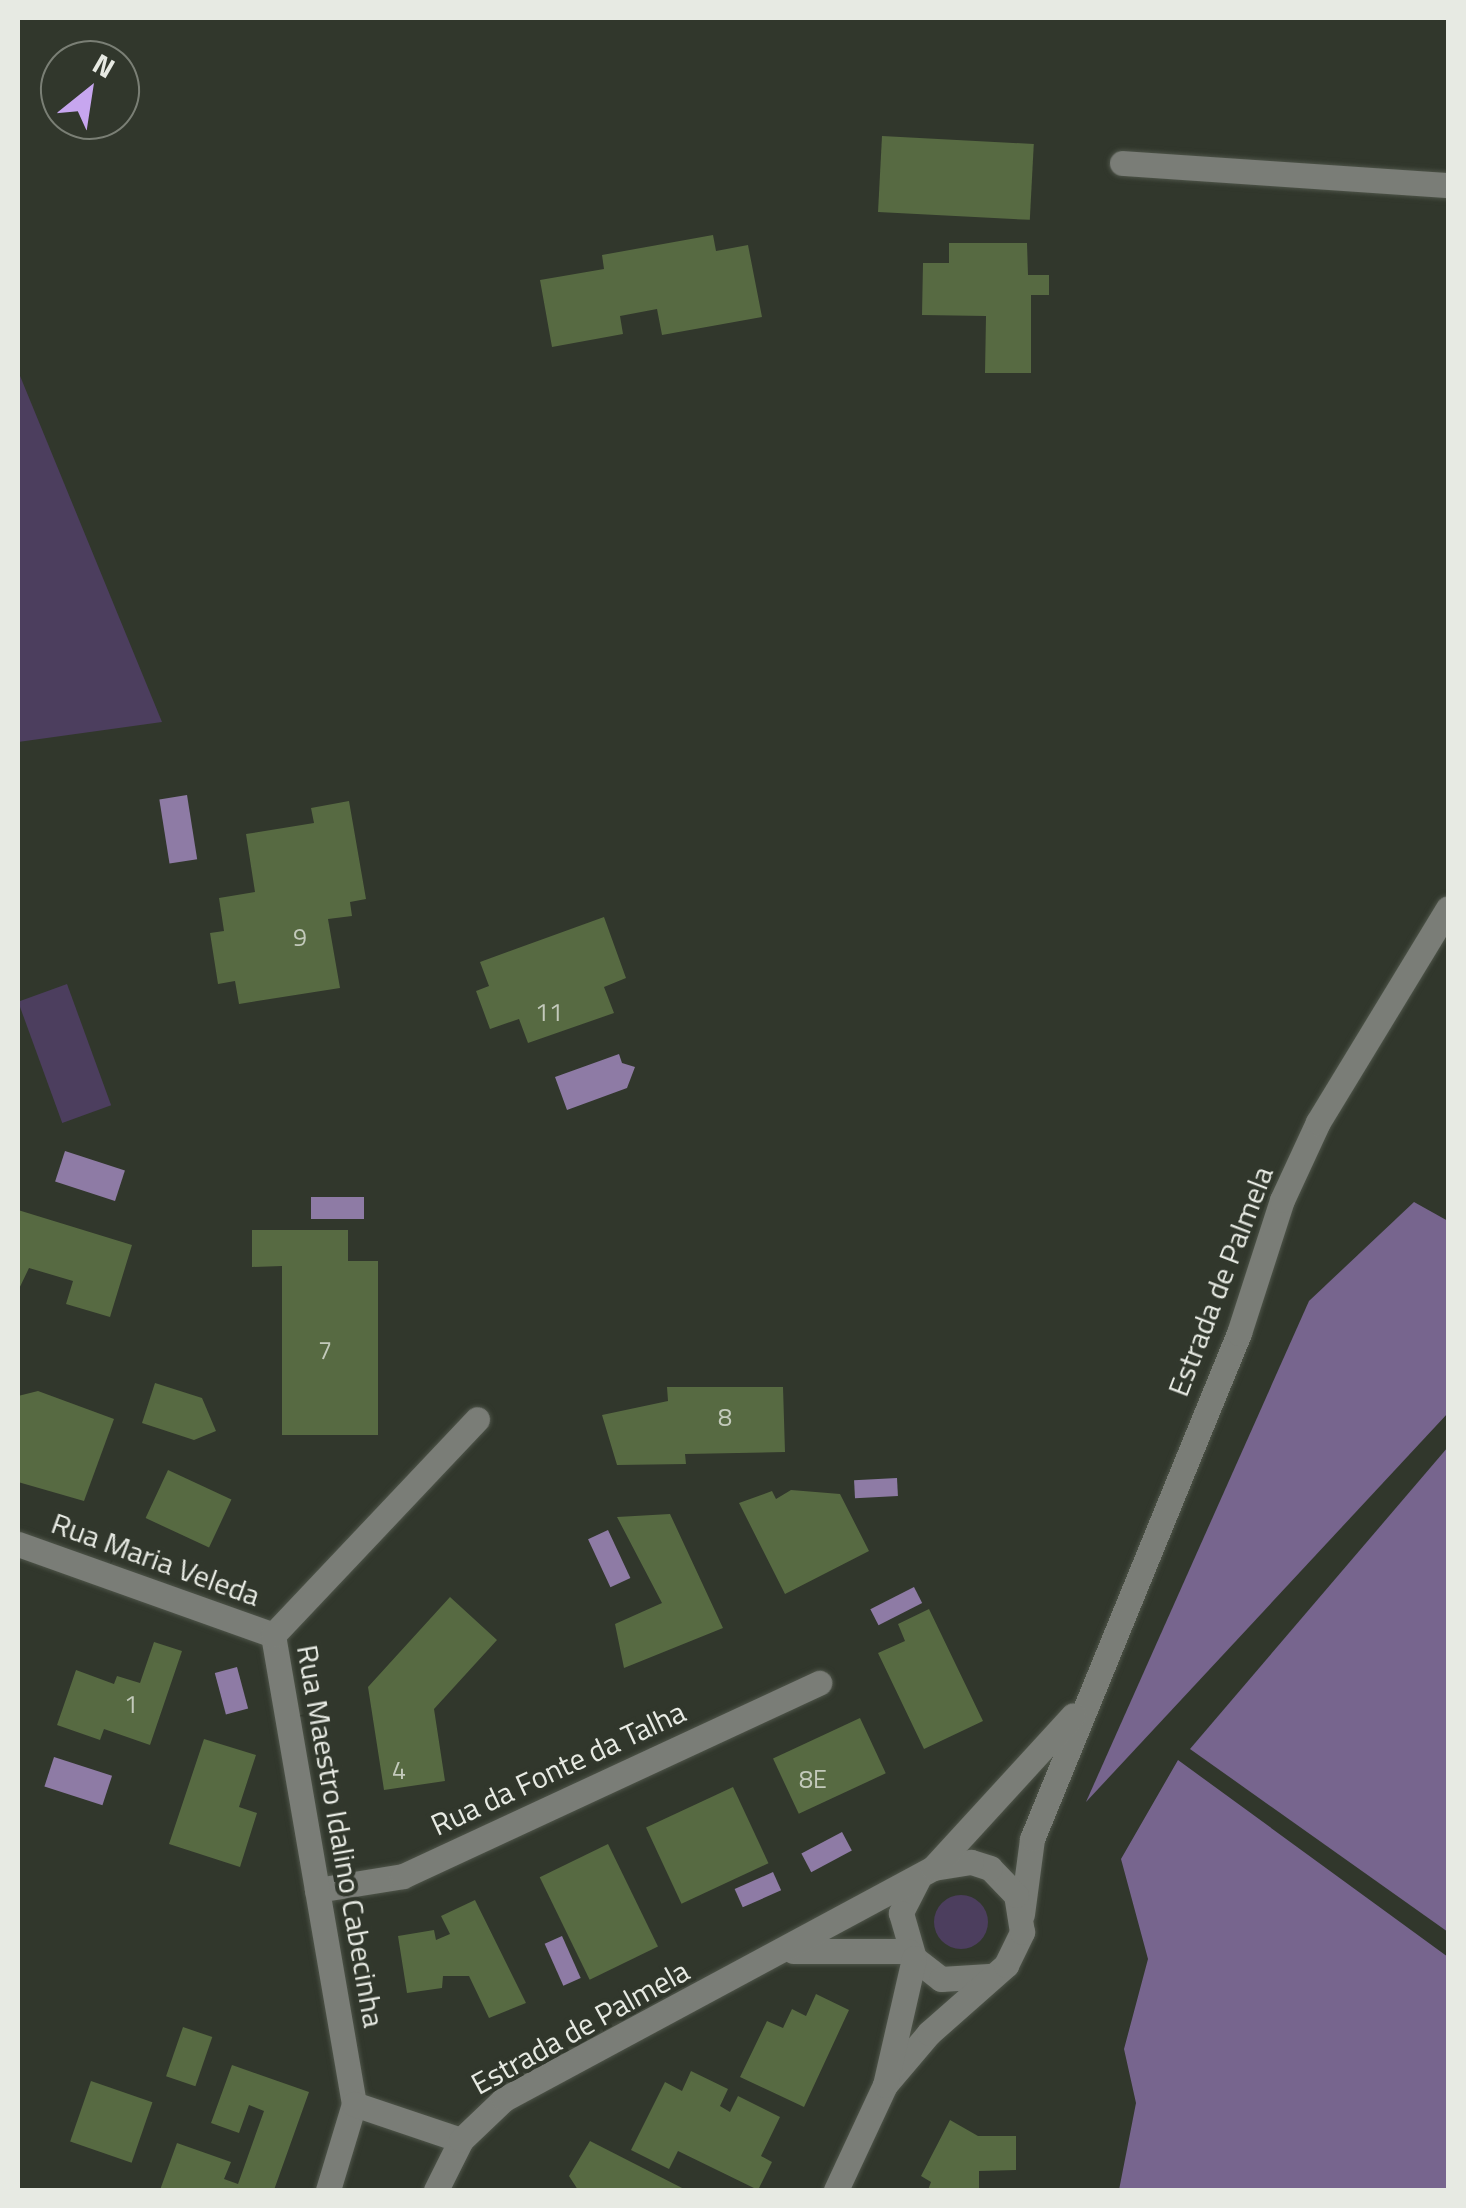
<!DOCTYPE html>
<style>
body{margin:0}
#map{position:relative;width:1466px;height:2208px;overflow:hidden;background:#31372c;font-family:"Titillium Web",sans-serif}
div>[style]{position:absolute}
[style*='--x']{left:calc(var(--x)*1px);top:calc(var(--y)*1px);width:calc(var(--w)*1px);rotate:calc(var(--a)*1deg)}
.green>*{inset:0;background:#4c3e5e;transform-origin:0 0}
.round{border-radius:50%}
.forest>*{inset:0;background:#77658e}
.water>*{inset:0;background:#8e7ba5;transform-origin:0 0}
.building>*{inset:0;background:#576a42;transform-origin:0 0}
.roads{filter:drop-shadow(0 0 2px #4e5449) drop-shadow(0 0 2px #4e5449)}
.minor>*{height:25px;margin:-12.5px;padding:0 12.5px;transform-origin:12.5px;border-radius:12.5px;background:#7a7d77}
span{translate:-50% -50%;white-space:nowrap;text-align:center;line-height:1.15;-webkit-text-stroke:8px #31372c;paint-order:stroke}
.number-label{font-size:25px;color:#c3cabb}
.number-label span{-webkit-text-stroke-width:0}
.street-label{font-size:30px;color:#e7eae3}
.frame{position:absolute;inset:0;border:20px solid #e7eae3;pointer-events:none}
.north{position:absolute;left:40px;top:40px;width:100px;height:100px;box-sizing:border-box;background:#31372c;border:2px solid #7a7f75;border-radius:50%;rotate:30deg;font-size:28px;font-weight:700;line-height:40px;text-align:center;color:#e7eae3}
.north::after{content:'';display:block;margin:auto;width:35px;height:45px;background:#c7a6ef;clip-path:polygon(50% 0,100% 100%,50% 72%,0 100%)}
</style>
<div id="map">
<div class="green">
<div style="clip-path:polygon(18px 371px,162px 722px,18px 742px)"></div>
<div style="left:67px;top:984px;width:129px;height:52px;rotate:70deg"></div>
<div class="round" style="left:934px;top:1895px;width:54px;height:54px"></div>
</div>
<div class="forest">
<div style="clip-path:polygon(1414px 1202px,1448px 1221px,1448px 1413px,1086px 1802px,1309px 1301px)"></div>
<div style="clip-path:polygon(1448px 1447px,1448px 1932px,1190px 1749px)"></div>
<div style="clip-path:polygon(1178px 1760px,1448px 1957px,1448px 2190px,1119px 2190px,1136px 2103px,1124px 2049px,1148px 1959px,1121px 1859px)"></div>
</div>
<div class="water">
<div style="left:187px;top:795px;width:65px;height:28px;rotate:81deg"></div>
<div style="clip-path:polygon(619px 1054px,622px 1063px,635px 1067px,627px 1088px,567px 1110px,555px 1077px)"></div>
<div style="left:65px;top:1151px;width:63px;height:32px;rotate:18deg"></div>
<div style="left:364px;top:1197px;width:22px;height:53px;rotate:90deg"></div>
<div style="left:897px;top:1478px;width:18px;height:43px;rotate:87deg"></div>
<div style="left:608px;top:1530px;width:53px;height:22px;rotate:65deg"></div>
<div style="left:914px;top:1587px;width:18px;height:49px;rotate:63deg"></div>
<div style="left:237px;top:1667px;width:43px;height:23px;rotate:75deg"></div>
<div style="left:54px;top:1757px;width:61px;height:31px;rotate:18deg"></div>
<div style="left:842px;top:1832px;width:21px;height:46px;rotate:62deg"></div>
<div style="left:773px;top:1872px;width:20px;height:42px;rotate:66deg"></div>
<div style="left:562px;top:1936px;width:46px;height:19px;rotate:66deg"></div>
</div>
<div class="building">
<div style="left:882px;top:136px;width:152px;height:76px;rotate:3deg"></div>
<div style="clip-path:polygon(713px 235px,716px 251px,748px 245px,762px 317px,662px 335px,657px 309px,620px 316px,623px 334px,552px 347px,540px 280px,604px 269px,602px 255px)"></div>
<div style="clip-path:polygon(949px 243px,1027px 243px,1028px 275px,1049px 275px,1049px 295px,1031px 295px,1031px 373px,985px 373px,986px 316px,922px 315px,923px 263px,949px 263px)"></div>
<div style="clip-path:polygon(349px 801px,366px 899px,350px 902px,352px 916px,328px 919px,340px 988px,239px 1004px,235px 981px,218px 984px,210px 933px,224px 931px,219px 898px,255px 892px,246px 834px,314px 823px,311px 808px)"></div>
<div style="clip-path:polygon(604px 917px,626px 978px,604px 987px,614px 1013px,528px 1043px,519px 1019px,490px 1029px,476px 991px,489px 986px,480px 962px)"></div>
<div style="clip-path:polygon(18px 1210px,132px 1245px,110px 1317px,66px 1304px,73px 1281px,29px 1268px,18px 1291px)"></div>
<div style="clip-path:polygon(252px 1230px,348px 1230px,348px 1261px,378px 1261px,378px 1435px,282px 1435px,282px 1266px,252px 1267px)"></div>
<div style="clip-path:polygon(155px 1383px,202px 1398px,216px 1431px,194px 1440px,142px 1423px)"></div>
<div style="clip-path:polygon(667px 1387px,783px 1387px,785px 1452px,685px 1454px,686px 1464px,617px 1465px,602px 1415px,668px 1401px)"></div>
<div style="clip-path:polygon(38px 1391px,114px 1419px,84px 1501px,18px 1482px,18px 1396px)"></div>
<div style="left:168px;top:1470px;width:70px;height:53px;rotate:25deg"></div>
<div style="clip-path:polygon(791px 1490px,840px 1494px,869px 1551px,785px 1594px,739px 1503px,772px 1491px,776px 1499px)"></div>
<div style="clip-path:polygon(670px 1514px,723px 1628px,624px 1668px,615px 1624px,662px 1603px,617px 1517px)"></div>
<div style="clip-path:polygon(450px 1597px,497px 1640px,434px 1709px,445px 1781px,384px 1790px,368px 1687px)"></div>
<div style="clip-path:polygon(929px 1609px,983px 1721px,924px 1749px,878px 1653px,905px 1641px,898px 1624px)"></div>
<div style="clip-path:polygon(154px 1642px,182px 1651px,150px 1745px,104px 1729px,100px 1740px,57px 1725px,76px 1670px,114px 1684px,117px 1676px,140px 1683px)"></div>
<div style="left:860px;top:1718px;width:61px;height:96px;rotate:65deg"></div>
<div style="clip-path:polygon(204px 1739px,256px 1755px,239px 1807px,257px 1813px,240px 1867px,169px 1844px)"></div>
<div style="left:733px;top:1787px;width:84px;height:96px;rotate:65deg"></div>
<div style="left:608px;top:1844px;width:114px;height:76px;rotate:64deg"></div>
<div style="clip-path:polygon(475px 1900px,526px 2003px,489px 2018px,469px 1976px,443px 1976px,442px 1988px,407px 1993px,398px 1936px,434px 1930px,436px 1940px,450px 1934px,441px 1916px)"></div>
<div style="clip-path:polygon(816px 1994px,849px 2010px,804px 2107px,740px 2077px,767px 2021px,783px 2028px,792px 2009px,806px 2016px)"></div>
<div style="left:183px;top:2027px;width:31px;height:52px;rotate:19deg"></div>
<div style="clip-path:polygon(232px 2065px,309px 2092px,274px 2190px,160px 2190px,177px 2143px,231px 2162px,224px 2179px,238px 2184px,264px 2111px,249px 2105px,239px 2133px,211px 2123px)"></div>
<div style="clip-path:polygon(691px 2071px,728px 2089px,720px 2106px,730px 2112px,738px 2096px,780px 2117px,761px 2156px,772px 2162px,758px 2190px,678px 2151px,669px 2169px,631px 2150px,665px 2082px,682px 2091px)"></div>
<div style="left:91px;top:2081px;width:65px;height:64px;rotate:19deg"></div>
<div style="clip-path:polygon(950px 2120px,978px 2136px,1016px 2136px,1016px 2170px,979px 2171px,979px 2190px,928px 2190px,931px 2182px,921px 2176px)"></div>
<div style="clip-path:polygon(590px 2141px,686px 2190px,578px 2190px,569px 2176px)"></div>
</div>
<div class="roads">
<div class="minor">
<div style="--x:1122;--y:163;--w:327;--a:3.9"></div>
<div style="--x:18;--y:1544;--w:271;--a:19.6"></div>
<div style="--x:918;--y:1879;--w:38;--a:117"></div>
<div style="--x:901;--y:1913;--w:47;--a:73.9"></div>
<div style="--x:914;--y:1958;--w:34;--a:38"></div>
<div style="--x:941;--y:1979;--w:48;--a:-3.6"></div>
<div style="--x:317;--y:1890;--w:87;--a:-9.2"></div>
<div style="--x:403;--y:1876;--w:459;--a:-24.9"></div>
<div style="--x:1022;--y:1914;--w:76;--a:-82.4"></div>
<div style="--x:1032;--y:1839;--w:547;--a:-67.75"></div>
<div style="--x:1239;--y:1333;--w:140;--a:-72.1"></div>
<div style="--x:1282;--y:1200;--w:86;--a:-65.2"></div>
<div style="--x:1318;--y:1122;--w:250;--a:-58.7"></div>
<div style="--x:793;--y:1951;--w:115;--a:0"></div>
<div style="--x:885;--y:2085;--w:68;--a:-49.8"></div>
<div style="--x:929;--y:2033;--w:103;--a:-41.4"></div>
<div style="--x:1006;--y:1965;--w:37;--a:-64"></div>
<div style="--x:1022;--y:1932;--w:37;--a:-99"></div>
<div style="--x:1016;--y:1895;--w:37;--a:-134"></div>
<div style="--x:990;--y:1868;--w:20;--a:-162"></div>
<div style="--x:971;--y:1862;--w:38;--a:171"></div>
<div style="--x:354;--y:2104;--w:476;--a:-99.8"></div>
<div style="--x:273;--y:1635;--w:297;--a:-46.6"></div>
<div style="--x:328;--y:2190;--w:90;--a:-73.2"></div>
<div style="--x:354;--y:2104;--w:113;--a:18.6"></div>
<div style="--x:436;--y:2190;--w:56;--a:-63.4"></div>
<div style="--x:461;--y:2140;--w:59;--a:-43.6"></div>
<div style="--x:504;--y:2099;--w:487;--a:-28.3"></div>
<div style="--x:933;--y:1868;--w:207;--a:-47.5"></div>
<div style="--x:836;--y:2190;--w:116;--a:-65"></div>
<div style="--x:885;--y:2085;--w:130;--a:-77.1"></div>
</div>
</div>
<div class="number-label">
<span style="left:300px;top:937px">9</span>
<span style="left:549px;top:1012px">11</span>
<span style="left:325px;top:1350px">7</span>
<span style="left:725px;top:1417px">8</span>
<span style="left:131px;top:1704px">1</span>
<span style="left:399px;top:1770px">4</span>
<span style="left:813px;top:1779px">8E</span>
</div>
<div class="street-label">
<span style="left:1220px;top:1281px;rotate:-69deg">Estrada de Palmela</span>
<span style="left:156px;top:1559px;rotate:20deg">Rua Maria Veleda</span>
<span style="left:558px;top:1768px;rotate:-25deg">Rua da Fonte da Talha</span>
<span style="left:341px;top:1836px;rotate:80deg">Rua Maestro Idalino Cabecinha</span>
<span style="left:580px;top:2027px;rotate:-29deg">Estrada de Palmela</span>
</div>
<div class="frame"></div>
<div class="north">N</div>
</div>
